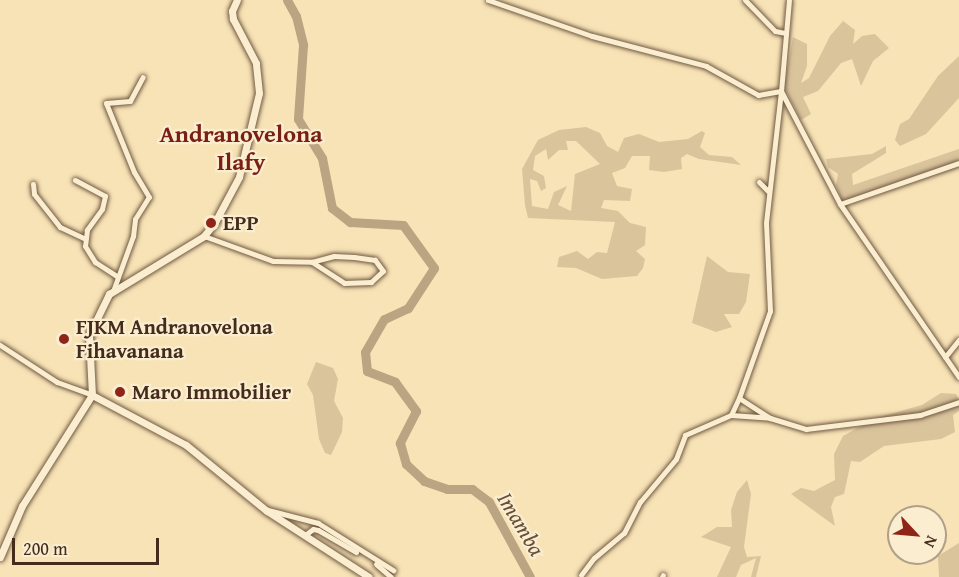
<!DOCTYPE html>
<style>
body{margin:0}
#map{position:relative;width:959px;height:577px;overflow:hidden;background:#f7e3b6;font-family:"Gentium Book Plus",serif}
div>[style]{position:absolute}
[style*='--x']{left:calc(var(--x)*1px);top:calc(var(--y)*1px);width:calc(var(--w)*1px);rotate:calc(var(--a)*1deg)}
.green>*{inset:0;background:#d9c49c}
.river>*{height:9px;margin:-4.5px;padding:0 4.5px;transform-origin:4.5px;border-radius:4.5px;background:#baa481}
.roads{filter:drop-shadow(0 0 2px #715942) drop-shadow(0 0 2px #715942)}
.minor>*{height:5px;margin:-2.5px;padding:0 2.5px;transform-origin:2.5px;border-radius:2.5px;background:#faedd0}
.tertiary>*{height:7px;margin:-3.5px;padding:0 3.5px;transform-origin:3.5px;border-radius:3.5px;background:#faedd0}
.dots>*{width:16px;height:16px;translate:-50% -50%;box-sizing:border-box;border:3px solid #faedd0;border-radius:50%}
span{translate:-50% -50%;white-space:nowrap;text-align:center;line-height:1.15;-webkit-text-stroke:4.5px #faedd0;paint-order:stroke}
.poi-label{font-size:21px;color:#442b1b;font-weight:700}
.left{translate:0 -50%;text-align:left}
.water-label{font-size:22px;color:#674f3a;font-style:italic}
.quarter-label{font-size:24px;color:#7a1f14;font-weight:700}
.north{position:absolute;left:887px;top:505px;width:60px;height:60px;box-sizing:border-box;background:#faedd0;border:2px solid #b19f88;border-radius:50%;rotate:116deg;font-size:16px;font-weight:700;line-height:24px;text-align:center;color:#442b1b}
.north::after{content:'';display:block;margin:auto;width:21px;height:27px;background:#8f2418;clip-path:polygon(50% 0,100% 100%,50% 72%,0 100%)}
.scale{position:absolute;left:12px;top:538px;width:147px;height:27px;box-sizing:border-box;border:3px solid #442b1b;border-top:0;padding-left:8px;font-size:18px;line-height:21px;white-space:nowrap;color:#442b1b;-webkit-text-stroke:4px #faedd0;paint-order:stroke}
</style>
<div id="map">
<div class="green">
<div style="clip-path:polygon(843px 21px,855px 30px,853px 44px,862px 36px,875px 34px,889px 48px,873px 61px,861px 86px,852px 59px,841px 63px,818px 91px,803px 97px,811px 114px,801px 120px,784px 87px,793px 37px,807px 44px,807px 66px,801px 83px,809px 78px,830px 36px)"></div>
<div style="clip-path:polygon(959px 56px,959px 98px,926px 134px,900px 146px,895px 140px,900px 124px,909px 119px,938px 76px)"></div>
<div style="clip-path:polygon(evenodd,586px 127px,600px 133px,607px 146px,618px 152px,624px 138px,639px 134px,659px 142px,688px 139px,702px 131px,705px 133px,700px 147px,709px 155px,732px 157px,741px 165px,699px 159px,687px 154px,681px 158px,682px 169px,664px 172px,649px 170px,650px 156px,632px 156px,625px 168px,612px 173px,617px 186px,632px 189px,630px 201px,604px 200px,601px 208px,618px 211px,630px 223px,646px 227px,645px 245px,636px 251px,645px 259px,643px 268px,637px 276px,602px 279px,576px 268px,557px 267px,559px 257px,577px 251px,588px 259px,597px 252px,607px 253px,615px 222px,528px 218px,525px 205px,522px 169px,538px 140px,559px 130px,586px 127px,566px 141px,576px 141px,600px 164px,575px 174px,571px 211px,558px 205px,567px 186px,554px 192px,548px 209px,532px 206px,530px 179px,537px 181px,541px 191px,546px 188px,544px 176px,533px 170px,535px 156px,546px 149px,548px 160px,559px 150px,568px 150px,566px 141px)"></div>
<div style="clip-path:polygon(886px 146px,886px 153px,852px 174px,853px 185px,959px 149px,959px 167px,844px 206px,836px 185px,838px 174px,828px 167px,826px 159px,872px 154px)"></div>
<div style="clip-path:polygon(707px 256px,728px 272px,750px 274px,746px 302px,739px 314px,724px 314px,732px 327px,716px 332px,692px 323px)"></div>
<div style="clip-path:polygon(316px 362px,333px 368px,338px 379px,334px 401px,343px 418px,342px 432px,331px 455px,325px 453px,319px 439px,313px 395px,307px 384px)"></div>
<div style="clip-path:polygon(941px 393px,956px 394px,959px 400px,959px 411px,953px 415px,955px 432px,941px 439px,884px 446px,860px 462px,851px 461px,844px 494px,835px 497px,831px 507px,835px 526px,791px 494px,801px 488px,814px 491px,835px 480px,834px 454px,843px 436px,876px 418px,922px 405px)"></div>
<div style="clip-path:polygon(747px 480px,751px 494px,744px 547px,747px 557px,761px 556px,756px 577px,751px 577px,756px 558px,741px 565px,736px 577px,717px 577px,731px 547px,701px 537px,717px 527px,732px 527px,731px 510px,737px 492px)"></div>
<div style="clip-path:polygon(959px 543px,959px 577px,939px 577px,938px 556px)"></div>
</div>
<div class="river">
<div style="--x:287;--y:0;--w:18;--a:61"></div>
<div style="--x:296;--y:16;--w:30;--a:76"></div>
<div style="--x:303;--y:45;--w:74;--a:93.9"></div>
<div style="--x:298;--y:119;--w:46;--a:58.4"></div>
<div style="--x:322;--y:158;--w:51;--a:78.7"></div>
<div style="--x:332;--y:208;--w:23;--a:38"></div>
<div style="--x:350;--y:222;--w:53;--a:3.2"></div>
<div style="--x:403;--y:225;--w:53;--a:54.2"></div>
<div style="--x:434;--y:268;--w:48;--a:123"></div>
<div style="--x:408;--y:308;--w:26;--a:155"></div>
<div style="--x:384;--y:319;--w:38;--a:120"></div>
<div style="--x:365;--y:352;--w:19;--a:84"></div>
<div style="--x:367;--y:371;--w:30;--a:21"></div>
<div style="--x:395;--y:382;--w:36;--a:54"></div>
<div style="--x:416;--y:411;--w:36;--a:117"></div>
<div style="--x:400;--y:443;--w:22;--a:74"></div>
<div style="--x:406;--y:464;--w:25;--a:43"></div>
<div style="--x:424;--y:481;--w:24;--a:19"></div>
<div style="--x:447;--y:489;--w:25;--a:0"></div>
<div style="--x:472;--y:489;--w:21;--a:37"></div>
<div style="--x:489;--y:502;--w:85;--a:61.3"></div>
</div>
<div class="roads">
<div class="minor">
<div style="--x:488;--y:0;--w:110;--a:19.1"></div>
<div style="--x:592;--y:36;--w:118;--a:14.7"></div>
<div style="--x:706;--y:66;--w:60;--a:29.1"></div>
<div style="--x:758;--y:95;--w:23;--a:-10"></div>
<div style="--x:781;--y:91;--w:133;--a:96.5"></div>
<div style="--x:766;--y:223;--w:88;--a:87.4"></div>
<div style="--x:770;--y:311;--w:92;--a:109.6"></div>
<div style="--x:739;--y:398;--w:37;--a:33"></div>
<div style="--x:745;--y:0;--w:43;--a:45.9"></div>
<div style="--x:775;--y:31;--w:10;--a:11"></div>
<div style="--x:789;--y:0;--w:91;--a:95"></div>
<div style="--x:781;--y:91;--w:127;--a:62.4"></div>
<div style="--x:840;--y:204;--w:210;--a:55.5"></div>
<div style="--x:75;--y:180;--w:34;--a:28"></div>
<div style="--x:105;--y:196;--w:13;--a:103"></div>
<div style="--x:102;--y:209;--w:26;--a:126"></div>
<div style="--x:87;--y:230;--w:16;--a:97"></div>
<div style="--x:85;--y:246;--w:19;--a:58"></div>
<div style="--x:95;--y:262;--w:27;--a:33"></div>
<div style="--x:759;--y:182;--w:14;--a:45"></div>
<div style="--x:33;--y:184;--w:10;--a:84"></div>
<div style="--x:34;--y:194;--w:42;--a:51.8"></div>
<div style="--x:60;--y:227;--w:26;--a:25"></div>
<div style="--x:840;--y:204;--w:126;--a:-19"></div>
<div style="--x:204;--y:236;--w:73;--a:19.9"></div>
<div style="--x:273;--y:261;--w:39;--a:1"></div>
<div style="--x:312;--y:262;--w:38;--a:33"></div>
<div style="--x:344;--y:283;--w:27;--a:-2"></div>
<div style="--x:371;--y:282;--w:16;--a:-43"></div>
<div style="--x:383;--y:271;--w:14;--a:-126"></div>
<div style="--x:375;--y:260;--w:21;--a:-172"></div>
<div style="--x:354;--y:257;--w:20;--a:-177"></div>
<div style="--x:334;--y:256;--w:23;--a:165"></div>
<div style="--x:113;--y:291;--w:59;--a:-70"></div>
<div style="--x:133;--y:236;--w:17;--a:-83"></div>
<div style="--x:135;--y:219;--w:26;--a:-58"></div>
<div style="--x:149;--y:197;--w:29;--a:-121"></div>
<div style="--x:134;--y:172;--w:74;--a:-112.1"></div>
<div style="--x:106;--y:103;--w:24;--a:-5"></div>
<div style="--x:130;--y:101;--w:27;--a:-62"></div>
<div style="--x:0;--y:345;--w:68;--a:33"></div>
<div style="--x:57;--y:382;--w:37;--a:20"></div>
<div style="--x:945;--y:357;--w:22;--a:-51"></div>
<div style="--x:731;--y:415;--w:19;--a:-65"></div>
<div style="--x:264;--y:509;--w:56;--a:14.5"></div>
<div style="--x:318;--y:523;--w:89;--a:32.1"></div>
<div style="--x:305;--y:535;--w:10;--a:-37"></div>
<div style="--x:313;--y:529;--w:5;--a:11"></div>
<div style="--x:318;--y:530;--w:44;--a:30.1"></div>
<div style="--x:376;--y:564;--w:20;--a:41"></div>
<div style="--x:581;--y:575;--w:21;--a:-53"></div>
<div style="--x:594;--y:558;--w:39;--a:-40"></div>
<div style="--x:624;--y:533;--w:35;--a:-63"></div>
<div style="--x:640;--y:502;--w:56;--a:-50.1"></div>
<div style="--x:676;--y:459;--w:26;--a:-69"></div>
<div style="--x:685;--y:435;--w:50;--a:-23.5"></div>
<div style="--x:731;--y:415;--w:39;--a:4"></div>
<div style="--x:770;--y:418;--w:38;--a:17"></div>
<div style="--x:806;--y:429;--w:115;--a:-7"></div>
<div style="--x:920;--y:415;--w:41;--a:-18.4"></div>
<div style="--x:662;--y:577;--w:2;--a:-63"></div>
</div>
<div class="tertiary">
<div style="--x:92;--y:395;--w:106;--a:28"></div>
<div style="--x:186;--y:445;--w:104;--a:39.2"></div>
<div style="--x:267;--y:511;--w:121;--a:32.9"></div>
<div style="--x:0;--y:557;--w:56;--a:-66.7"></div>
<div style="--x:22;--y:506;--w:131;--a:-57.8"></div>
<div style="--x:92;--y:395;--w:60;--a:-92.9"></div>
<div style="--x:89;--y:335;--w:46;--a:-64"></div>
<div style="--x:109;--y:294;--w:111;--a:-31.4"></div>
<div style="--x:204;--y:236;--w:18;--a:-52"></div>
<div style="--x:215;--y:222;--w:51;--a:-61.9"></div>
<div style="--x:239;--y:177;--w:86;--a:-76.6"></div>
<div style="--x:259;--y:93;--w:30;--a:-96"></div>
<div style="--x:256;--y:63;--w:50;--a:-117.6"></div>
<div style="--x:233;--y:19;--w:8;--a:-97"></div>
<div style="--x:232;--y:11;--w:12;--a:-66"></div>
</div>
</div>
<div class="dots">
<div style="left:211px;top:223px;background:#8f2418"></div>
<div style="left:64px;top:339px;background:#8f2418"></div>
<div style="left:120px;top:392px;background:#8f2418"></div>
</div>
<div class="poi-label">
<span class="left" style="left:223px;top:223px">EPP</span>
<span class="left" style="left:76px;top:339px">FJKM Andranovelona<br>Fihavanana</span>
<span class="left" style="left:132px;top:392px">Maro Immobilier</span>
</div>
<div class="water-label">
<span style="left:521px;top:524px;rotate:59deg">Imamba</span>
</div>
<div class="quarter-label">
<span style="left:241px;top:148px">Andranovelona<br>Ilafy</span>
</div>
<div class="north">N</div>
<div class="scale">200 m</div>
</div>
